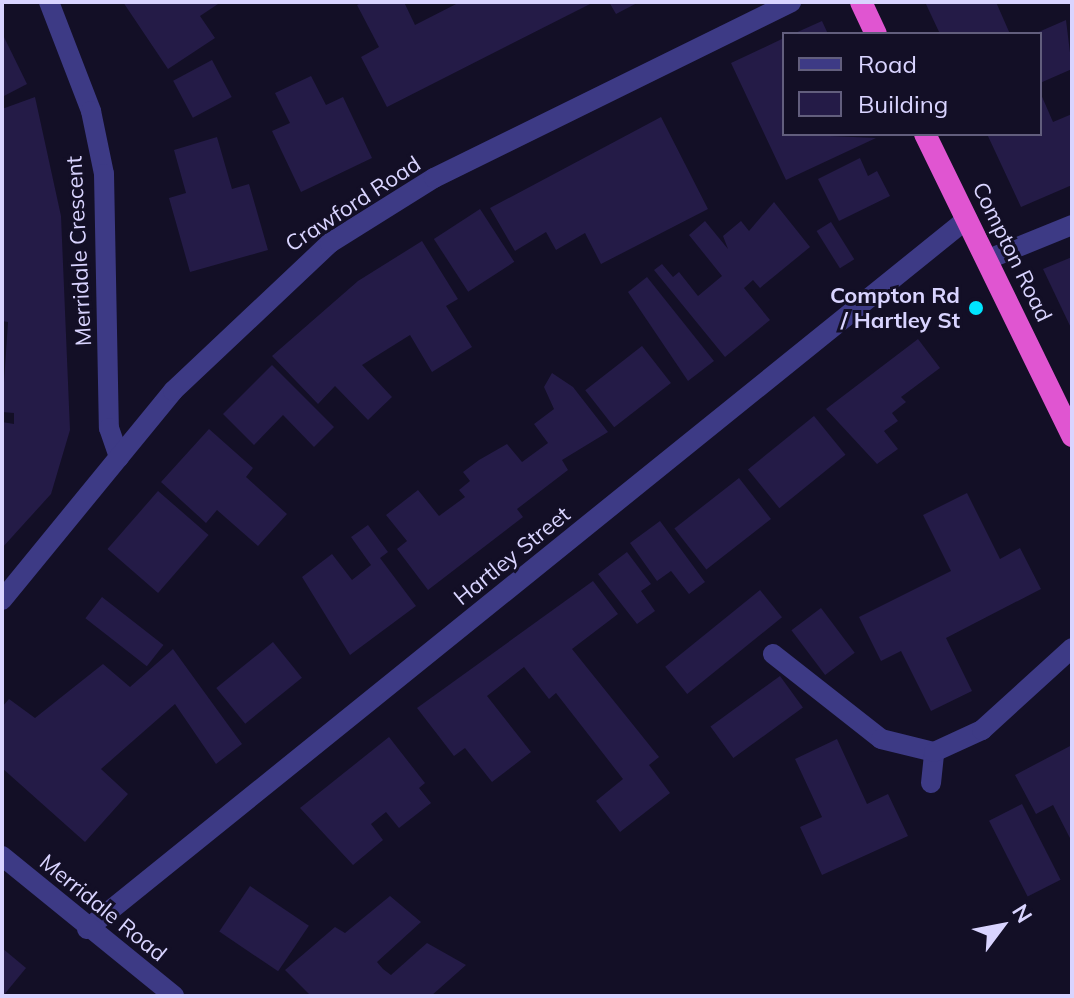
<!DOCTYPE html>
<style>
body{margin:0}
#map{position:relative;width:1074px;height:998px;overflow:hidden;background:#130f26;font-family:Mulish,sans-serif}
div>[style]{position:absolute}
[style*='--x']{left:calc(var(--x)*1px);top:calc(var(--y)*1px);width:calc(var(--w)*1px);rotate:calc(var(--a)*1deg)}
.building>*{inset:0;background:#241b47;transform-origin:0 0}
.service>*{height:20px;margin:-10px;padding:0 10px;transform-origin:10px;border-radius:10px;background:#3d3a85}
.minor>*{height:20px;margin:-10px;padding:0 10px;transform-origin:10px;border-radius:10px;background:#3d3a85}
.tertiary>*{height:20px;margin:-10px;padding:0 10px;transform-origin:10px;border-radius:10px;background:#3d3a85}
.trunk>*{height:22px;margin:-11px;padding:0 11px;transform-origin:11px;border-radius:11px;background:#e055d1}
.dots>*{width:22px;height:22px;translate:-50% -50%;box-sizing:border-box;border:4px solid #130f26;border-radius:50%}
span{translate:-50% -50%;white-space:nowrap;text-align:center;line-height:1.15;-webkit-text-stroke:6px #130f26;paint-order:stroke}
.street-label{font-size:22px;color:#d9d4ff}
.poi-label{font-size:22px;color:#d9d4ff;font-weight:700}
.right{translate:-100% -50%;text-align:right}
.frame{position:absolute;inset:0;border:4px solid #d9d4ff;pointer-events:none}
.legend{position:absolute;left:782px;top:32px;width:260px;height:104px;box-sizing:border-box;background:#130f26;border:2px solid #625e7d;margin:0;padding:10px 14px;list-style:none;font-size:24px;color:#d9d4ff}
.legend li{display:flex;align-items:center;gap:16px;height:40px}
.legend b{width:40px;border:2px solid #625e7d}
.north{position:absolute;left:962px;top:886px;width:80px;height:80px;-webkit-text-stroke:6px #130f26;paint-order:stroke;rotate:58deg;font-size:22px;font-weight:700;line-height:32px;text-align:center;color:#d9d4ff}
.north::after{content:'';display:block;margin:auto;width:28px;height:36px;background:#d9d4ff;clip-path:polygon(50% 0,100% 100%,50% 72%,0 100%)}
</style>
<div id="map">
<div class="building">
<div style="clip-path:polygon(123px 2px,221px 2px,200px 16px,215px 38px,168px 69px)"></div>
<div style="clip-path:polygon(363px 2px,404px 2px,415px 25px,460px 2px,594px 2px,387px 107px,361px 57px,379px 47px,357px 5px)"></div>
<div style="clip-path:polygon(609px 2px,639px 2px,616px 14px)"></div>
<div style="clip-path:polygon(925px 2px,996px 2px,1010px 34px,940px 34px)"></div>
<div style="clip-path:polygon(1066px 20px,1072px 69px,1040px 83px,1040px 34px,1034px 34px)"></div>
<div style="clip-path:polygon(822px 21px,828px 34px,793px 34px)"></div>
<div style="clip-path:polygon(2px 33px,27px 84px,2px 97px)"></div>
<div style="clip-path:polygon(784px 38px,784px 134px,876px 138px,786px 180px,731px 63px)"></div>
<div style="left:212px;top:60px;width:42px;height:44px;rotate:62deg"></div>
<div style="clip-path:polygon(311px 76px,326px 105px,343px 97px,372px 158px,301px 192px,272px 131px,290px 123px,275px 93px)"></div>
<div style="clip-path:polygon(1040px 92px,1053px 122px,1072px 114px,1072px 185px,1021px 207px,987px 134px,1040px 134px)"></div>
<div style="clip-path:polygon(35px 97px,61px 216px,70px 430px,51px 494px,2px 548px,2px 422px,14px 424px,14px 413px,2px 412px,8px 322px,2px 321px,2px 109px)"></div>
<div style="clip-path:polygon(661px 117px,708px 209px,601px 264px,585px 233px,556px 250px,546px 232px,515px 251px,490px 208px)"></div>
<div style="clip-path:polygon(217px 137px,232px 189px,249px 184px,268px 250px,190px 272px,169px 198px,186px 193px,174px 150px)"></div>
<div style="clip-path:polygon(860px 158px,868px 176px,877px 171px,890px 196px,839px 221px,818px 179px)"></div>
<div style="clip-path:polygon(774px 202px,810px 247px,760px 288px,753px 280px,744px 288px,770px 320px,725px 357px,654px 270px,662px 264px,673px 277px,679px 272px,698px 296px,722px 276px,689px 235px,705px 221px,728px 249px,723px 236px,741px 221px,749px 231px)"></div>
<div style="left:480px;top:209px;width:63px;height:55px;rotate:57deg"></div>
<div style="left:831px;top:222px;width:44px;height:17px;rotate:58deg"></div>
<div style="clip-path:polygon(422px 241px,458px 299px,446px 306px,472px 347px,432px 372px,410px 335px,362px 365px,392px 397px,368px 420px,335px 386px,318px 404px,272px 356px,358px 281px)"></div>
<div style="clip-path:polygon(1072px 257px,1072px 330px,1043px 269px)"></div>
<div style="clip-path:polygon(647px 277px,714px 361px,688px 381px,628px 292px)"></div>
<div style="clip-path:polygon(918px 339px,940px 368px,901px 397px,906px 402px,892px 413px,898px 421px,884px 431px,898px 449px,877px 464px,826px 409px)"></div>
<div style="left:642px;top:346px;width:47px;height:72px;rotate:52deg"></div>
<div style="clip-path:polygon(272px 365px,334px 427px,314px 447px,283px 415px,254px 445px,223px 414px)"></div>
<div style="clip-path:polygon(552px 373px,573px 387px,608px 432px,562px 460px,568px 470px,517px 509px,523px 517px,428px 590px,397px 549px,407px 541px,386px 515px,418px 490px,439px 516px,465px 497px,459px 490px,470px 481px,463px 472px,479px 460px,507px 444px,522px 462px,548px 443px,534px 424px,554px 409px,544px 387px)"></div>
<div style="left:814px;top:416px;width:50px;height:85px;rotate:51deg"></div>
<div style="clip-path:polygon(209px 429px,253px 468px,246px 477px,287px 514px,258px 546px,217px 510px,206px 523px,161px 482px)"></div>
<div style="left:739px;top:478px;width:52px;height:82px;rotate:52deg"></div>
<div style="left:158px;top:491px;width:67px;height:77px;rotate:41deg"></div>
<div style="clip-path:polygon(967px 493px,1000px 559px,1020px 548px,1041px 589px,946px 638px,972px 691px,931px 711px,901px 651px,881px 661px,859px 617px,951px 571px,923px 515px)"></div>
<div style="clip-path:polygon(660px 521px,705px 582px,689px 594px,671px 571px,657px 581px,630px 543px)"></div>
<div style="clip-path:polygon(368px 525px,388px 552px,380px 558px,416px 606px,350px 655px,302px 577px,332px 554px,352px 580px,371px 565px,351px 537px)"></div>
<div style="clip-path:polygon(627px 552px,651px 584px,641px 591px,655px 611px,637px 624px,598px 574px)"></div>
<div style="clip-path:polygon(593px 581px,618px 614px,572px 649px,659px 757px,649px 765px,670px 793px,620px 832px,596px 801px,623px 779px,556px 693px,549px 699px,524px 667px,487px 696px,531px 752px,492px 782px,465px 748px,454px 756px,417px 708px)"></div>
<div style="left:760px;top:590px;width:35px;height:122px;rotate:51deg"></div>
<div style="left:102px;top:597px;width:78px;height:27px;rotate:38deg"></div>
<div style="left:821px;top:608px;width:56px;height:37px;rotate:53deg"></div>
<div style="left:273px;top:642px;width:46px;height:73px;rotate:51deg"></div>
<div style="clip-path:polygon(173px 649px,242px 744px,216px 764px,175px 704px,101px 769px,128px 794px,85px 842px,2px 768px,2px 707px,9px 699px,35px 718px,103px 664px,130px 687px)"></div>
<div style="left:780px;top:676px;width:39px;height:86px;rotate:54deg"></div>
<div style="clip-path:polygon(389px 737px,425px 783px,419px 788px,431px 803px,399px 828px,386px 812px,371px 824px,383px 840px,353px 865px,300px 808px)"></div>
<div style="clip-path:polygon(837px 739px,867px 804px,888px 794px,908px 836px,822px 875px,800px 827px,822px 817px,795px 759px)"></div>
<div style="clip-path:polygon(1072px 745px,1072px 842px,1053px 805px,1036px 814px,1015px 775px)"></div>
<div style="left:1022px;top:804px;width:85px;height:37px;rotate:63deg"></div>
<div style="left:250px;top:886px;width:71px;height:55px;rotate:34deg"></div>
<div style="clip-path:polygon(390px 896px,421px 922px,377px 962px,383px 969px,391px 975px,427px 943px,466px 965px,431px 996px,311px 996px,285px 970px,335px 927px,345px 933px)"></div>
<div style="clip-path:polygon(2px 948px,26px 968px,3px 996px,2px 996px)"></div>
</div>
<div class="service">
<div style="--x:773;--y:654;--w:137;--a:38.2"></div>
<div style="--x:881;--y:739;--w:55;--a:13.8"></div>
</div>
<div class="minor">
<div style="--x:49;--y:2;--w:117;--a:68.9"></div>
<div style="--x:91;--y:111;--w:64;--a:78.3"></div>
<div style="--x:104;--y:174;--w:254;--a:88.9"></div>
<div style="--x:109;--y:428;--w:31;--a:71"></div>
<div style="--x:986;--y:260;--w:93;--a:-22.1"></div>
<div style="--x:2;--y:600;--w:270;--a:-50.7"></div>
<div style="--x:173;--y:391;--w:216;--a:-43.3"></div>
<div style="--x:330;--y:243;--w:123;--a:-32"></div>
<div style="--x:434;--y:178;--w:398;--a:-26.2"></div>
<div style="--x:931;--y:783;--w:31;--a:-84"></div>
<div style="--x:934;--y:752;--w:53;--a:-24.6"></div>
<div style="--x:982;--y:730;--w:122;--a:-42.3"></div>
<div style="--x:87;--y:929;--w:1131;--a:-38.9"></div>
</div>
<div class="tertiary">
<div style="--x:2;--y:856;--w:222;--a:39.1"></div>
</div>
<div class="trunk">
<div style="--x:861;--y:2;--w:35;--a:65"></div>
<div style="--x:925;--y:134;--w:336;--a:64"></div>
</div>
<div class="dots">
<div style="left:976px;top:308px;background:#00e5ff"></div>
</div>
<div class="street-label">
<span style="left:353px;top:204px;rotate:-33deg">Crawford Road</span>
<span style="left:79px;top:251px;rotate:-93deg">Merridale Crescent</span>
<span style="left:1012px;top:252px;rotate:64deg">Compton Road</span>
<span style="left:512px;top:556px;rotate:-39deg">Hartley Street</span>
<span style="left:103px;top:908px;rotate:39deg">Merridale Road</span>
</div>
<div class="poi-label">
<span class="right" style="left:960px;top:308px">Compton Rd<br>/ Hartley St</span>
</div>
<div class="frame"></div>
<ul class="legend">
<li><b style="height:10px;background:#3d3a85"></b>Road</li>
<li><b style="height:22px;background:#241b47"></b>Building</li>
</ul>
<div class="north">N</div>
</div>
